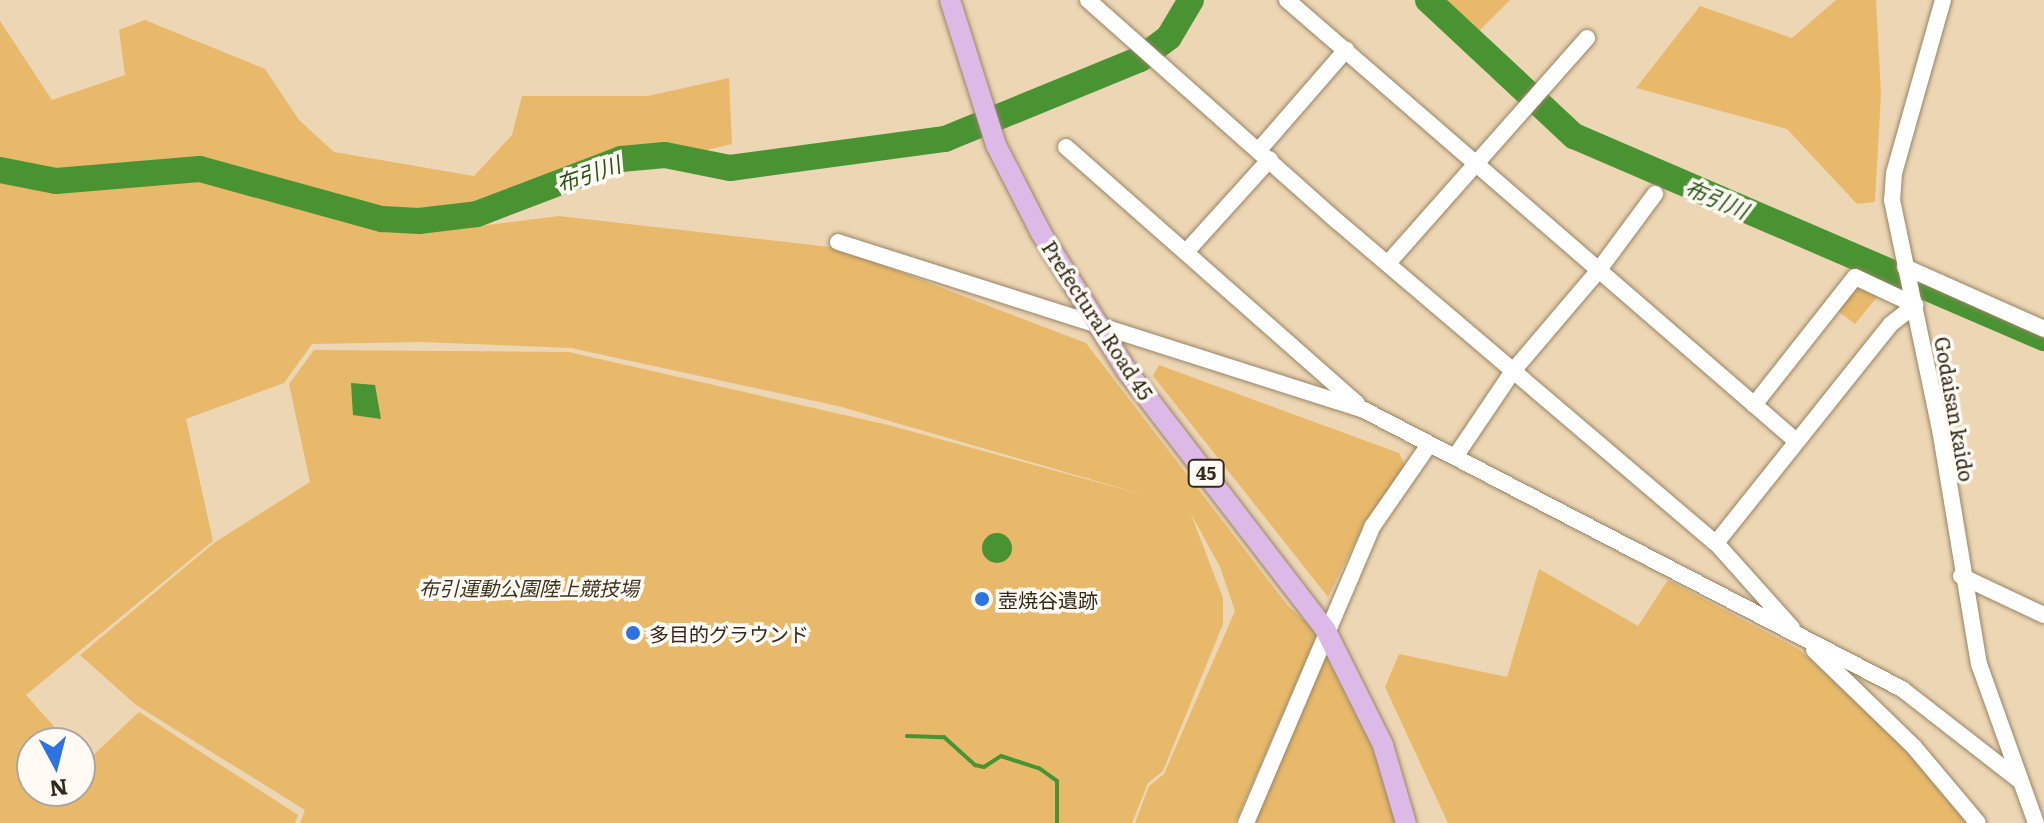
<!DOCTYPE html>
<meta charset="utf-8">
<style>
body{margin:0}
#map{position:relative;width:2044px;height:823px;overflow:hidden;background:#edd6b4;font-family:Literata,"Noto Sans JP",serif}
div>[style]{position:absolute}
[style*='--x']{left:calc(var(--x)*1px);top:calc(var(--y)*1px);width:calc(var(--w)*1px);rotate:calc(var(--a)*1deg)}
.green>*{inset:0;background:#e8b96b}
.water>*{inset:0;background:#499332}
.round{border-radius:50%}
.stream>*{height:4px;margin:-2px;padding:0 2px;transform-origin:2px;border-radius:2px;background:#499332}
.river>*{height:26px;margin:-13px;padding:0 13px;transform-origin:13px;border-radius:13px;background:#499332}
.roads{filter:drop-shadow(0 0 2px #988464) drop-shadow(0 0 2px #988464)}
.minor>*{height:16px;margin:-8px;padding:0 8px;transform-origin:8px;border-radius:8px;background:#fff}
.major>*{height:20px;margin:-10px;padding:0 10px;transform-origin:10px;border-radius:10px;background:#ddb9e7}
.dots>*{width:22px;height:22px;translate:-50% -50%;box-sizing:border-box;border:4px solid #fffaf3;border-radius:50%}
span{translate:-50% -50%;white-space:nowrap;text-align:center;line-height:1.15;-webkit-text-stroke:7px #fffaf3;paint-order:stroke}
.shield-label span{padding:2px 6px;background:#fffaf3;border:2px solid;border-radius:6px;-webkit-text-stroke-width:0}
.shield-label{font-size:18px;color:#32291c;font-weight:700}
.street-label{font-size:20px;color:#32291c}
.park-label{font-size:20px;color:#3f331f;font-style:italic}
.poi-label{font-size:20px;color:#32291c}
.left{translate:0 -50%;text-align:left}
.water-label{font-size:22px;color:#235413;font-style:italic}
.north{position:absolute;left:16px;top:727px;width:80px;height:80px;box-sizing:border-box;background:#fffaf3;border:2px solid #ada69d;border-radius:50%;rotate:173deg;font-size:22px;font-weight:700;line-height:32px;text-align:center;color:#32291c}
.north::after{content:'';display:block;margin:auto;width:28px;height:36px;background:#2d74e1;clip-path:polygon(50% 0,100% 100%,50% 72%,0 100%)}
</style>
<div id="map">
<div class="green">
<div style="clip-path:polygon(1448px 0,1510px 0,1476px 34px,1445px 5px)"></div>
<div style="clip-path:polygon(1836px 0,1876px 0,1881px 94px,1875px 202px,1857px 204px,1787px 129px,1636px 88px,1700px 6px,1792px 38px)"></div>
<div style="clip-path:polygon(145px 20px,265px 69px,299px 120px,334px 152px,474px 176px,512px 135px,522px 96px,648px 96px,729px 78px,732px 144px,639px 166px,479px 226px,559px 216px,838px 248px,1086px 343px,1288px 606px,1318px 633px,1235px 823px,1135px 823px,1149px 786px,1164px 774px,1235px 611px,1220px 567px,1191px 514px,1223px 598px,1223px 624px,1163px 771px,1148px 783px,1132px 823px,300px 823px,305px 810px,136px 705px,80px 655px,214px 543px,310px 482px,289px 384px,314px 350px,569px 352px,888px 425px,1148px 496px,838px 406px,571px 348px,421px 342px,312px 344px,284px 383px,186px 419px,213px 541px,26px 695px,69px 743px,32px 743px,32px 791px,80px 791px,80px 755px,87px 761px,139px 712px,298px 815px,295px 823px,0 823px,0 21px,52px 100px,125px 75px,119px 30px)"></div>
<div style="clip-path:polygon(1860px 287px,1878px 296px,1855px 324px,1834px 308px,1850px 289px)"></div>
<div style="clip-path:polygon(1159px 365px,1399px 453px,1406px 467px,1366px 520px,1328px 597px,1153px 376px)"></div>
<div style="clip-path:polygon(1539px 569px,1638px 626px,1668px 580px,1800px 650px,1907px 750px,1966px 823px,1448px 823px,1385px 687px,1399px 654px,1507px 677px)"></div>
<div style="clip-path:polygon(1323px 650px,1372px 747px,1396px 823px,1238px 823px)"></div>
</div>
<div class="water">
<div style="clip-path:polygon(351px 383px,375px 385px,381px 419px,353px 415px)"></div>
<div class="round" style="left:982px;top:533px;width:30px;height:30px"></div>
</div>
<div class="stream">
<div style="--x:907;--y:736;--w:37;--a:2"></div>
<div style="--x:944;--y:737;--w:42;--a:42.1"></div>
<div style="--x:975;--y:765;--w:9;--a:13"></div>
<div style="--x:984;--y:767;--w:20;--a:-33"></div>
<div style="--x:1001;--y:756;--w:40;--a:18"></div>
<div style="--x:1039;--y:768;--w:22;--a:36"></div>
<div style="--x:1057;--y:781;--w:42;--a:90"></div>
</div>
<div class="river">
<div style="--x:1428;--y:0;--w:200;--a:43"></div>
<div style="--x:1574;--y:136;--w:512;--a:23.26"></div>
<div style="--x:0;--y:170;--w:57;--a:11.1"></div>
<div style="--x:56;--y:181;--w:144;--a:-4.8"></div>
<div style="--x:200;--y:169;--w:189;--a:15.4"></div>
<div style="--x:382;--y:219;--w:37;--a:3"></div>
<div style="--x:419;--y:221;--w:58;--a:-6.9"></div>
<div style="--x:477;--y:214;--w:154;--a:-20.9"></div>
<div style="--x:621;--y:159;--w:44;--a:-5.2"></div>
<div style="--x:665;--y:155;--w:66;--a:11.3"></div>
<div style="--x:730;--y:168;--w:217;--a:-7.7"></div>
<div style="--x:945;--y:139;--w:211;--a:-22.3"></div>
<div style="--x:1140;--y:59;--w:36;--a:-37"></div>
<div style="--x:1169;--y:37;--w:43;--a:-59.3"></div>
</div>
<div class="roads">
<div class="minor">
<div style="--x:1088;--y:0;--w:333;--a:41.6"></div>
<div style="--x:1337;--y:221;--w:497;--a:40.4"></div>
<div style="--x:1716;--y:543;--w:114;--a:48.2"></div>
<div style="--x:1287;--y:0;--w:672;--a:40.9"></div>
<div style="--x:1943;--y:0;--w:180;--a:105.8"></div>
<div style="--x:1894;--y:173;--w:27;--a:94"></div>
<div style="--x:1892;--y:200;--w:240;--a:78.2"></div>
<div style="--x:1941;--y:435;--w:232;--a:80.6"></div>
<div style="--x:1979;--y:664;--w:169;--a:70.3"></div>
<div style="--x:1066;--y:147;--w:388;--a:41.4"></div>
<div style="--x:1259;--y:150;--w:133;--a:-49"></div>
<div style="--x:838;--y:242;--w:552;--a:17.71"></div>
<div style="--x:1364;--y:410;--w:606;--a:27.41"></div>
<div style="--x:1902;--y:689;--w:150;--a:37.9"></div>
<div style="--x:1186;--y:252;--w:125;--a:-47.9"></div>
<div style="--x:1389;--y:262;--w:299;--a:-48.5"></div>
<div style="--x:1905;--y:267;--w:152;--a:24"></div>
<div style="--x:1457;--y:454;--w:100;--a:-56"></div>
<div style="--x:1513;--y:371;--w:131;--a:-49.6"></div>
<div style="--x:1598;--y:271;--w:96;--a:-53.5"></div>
<div style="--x:1716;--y:543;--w:280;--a:-51.4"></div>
<div style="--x:1891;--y:324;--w:31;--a:-38"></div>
<div style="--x:1915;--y:305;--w:66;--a:-155"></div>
<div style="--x:1855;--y:277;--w:163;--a:128.3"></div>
<div style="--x:1961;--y:576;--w:92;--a:25.2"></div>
<div style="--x:1814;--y:650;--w:139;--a:44.1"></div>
<div style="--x:1914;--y:747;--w:99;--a:49.9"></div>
<div style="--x:1246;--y:823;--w:322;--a:-66.9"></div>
<div style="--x:1372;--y:527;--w:98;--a:-55.3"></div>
</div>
<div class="major">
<div style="--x:950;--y:0;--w:152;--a:72.4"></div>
<div style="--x:996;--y:145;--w:99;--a:62.9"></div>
<div style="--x:1041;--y:233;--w:163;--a:58.1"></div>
<div style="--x:1127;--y:371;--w:325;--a:52.5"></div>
<div style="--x:1325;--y:629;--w:130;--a:63.4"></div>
<div style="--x:1383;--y:745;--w:81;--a:73.6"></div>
</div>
</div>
<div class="dots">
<div style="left:982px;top:599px;background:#2d74e1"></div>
<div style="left:633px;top:633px;background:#2d74e1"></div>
</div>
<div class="shield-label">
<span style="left:1206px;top:473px">45</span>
</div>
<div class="street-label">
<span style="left:1098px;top:320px;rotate:57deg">Prefectural Road 45</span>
<span style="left:1955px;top:409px;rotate:80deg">Godaisan kaido</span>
</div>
<div class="park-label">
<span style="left:529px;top:587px">布引運動公園陸上競技場</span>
</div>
<div class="poi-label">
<span class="left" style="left:998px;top:599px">壺焼谷遺跡</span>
<span class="left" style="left:649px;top:633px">多目的グラウンド</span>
</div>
<div class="water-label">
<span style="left:588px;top:173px;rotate:-19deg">布引川</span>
<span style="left:1717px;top:198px;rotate:23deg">布引川</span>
</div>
<div class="north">N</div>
</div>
